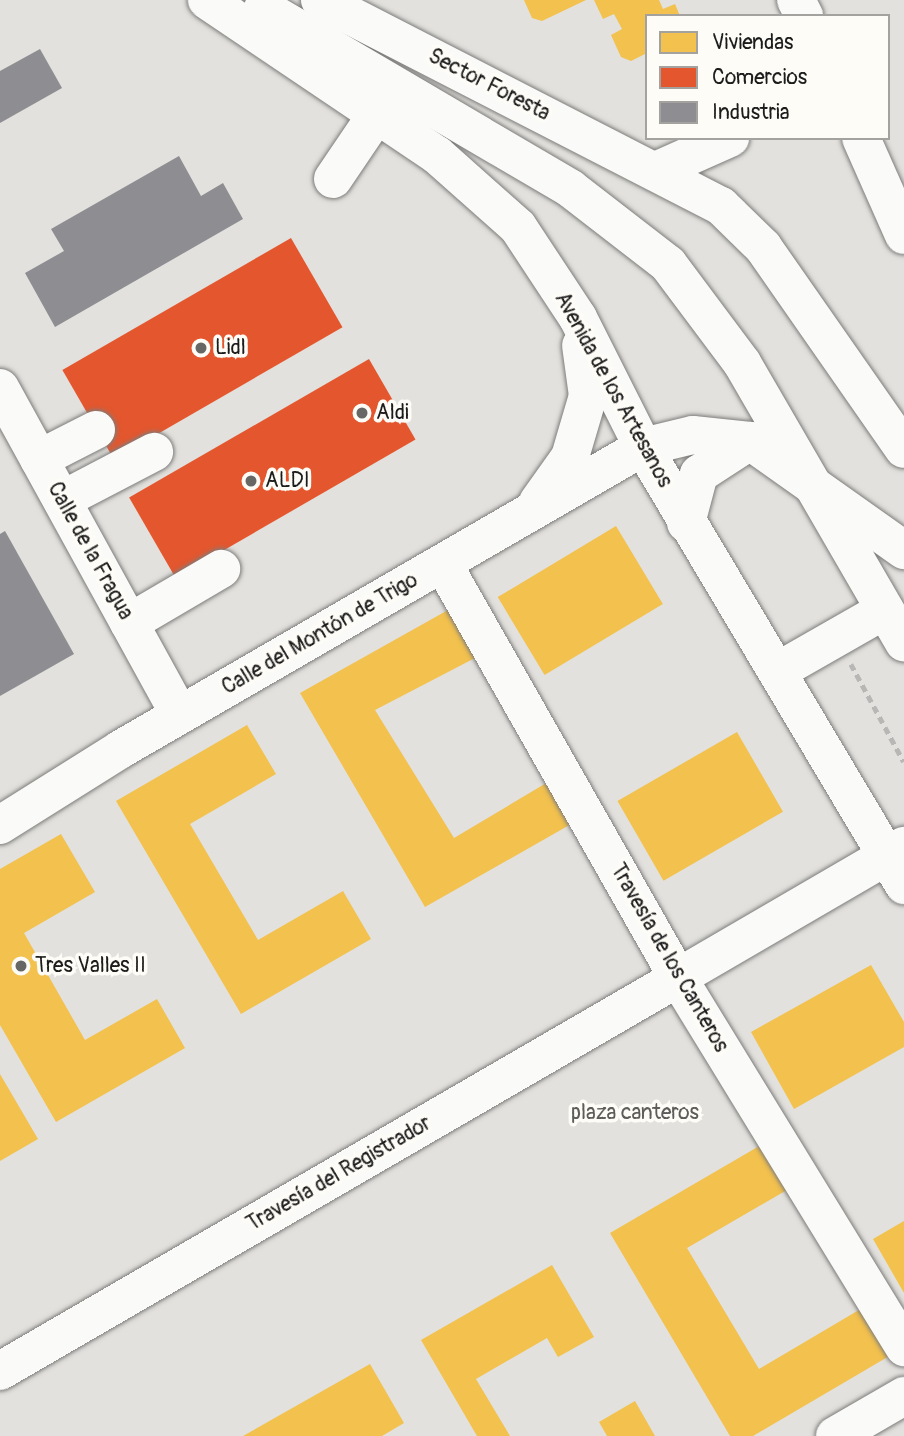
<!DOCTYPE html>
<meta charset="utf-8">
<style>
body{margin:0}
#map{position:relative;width:904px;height:1436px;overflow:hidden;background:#f3f2ef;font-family:Pangolin,sans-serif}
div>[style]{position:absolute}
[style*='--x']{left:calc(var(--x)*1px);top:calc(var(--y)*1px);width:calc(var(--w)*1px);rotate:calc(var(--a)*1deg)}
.green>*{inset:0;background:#e2e1dd}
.homes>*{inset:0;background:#f2c14e;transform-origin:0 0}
.shops>*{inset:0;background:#e4572e;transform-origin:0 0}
.industry>*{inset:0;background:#8d8d92}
.path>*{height:4.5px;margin-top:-2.25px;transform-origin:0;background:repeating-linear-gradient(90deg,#b8b7b6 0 7px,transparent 0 12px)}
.roads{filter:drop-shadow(0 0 2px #7d7c7b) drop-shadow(0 0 2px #7d7c7b)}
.minor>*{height:38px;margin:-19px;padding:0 19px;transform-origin:19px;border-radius:19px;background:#fafaf8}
.dots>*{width:19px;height:19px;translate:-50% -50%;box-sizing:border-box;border:4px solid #fdfcf7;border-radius:50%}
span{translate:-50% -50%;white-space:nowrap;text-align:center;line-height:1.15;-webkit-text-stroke:7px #fdfcf7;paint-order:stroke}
.street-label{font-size:21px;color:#1c1c1c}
.poi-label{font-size:21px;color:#1c1c1c}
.left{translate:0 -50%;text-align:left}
.park-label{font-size:21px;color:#5c5c5b}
.legend{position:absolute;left:645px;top:14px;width:245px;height:126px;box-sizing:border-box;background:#fdfcf7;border:2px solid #a3a29f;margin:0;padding:9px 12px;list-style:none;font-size:21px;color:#1c1c1c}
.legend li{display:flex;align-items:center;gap:14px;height:35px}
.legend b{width:35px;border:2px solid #a3a29f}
</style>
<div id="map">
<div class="green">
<div style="clip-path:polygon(evenodd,0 0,904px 0,904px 1436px,0 1436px,0 0,647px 16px,888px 16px,888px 138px,647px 138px,647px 16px)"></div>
</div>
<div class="homes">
<div style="clip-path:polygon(524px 0,586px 0,542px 21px,532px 18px)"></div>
<div style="clip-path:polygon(594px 0,659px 0,663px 9px,675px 4px,680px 16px,647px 16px,647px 53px,631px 61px,621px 57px,611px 35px,622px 29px,614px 14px,603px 19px)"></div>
<div style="left:616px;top:526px;width:91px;height:138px;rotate:59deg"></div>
<div style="clip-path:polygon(448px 610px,475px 658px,375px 710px,454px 838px,548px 782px,573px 823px,425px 907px,300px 693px)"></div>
<div style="clip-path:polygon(247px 725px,276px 774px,190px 824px,258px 940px,343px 891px,371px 939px,241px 1014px,116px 801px)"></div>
<div style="left:737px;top:732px;width:92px;height:138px;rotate:60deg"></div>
<div style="clip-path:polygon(61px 834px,95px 892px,24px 933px,85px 1040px,157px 999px,185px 1048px,56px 1122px,0 1025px,0 869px)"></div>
<div style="clip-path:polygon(871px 965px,904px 1022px,904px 1047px,794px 1109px,751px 1032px)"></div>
<div style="clip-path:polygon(0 1074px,38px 1139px,0 1161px)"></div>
<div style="clip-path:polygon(766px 1142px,792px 1187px,687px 1248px,759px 1369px,864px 1307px,891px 1355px,753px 1436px,730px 1436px,610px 1233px)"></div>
<div style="clip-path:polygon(904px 1221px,904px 1293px,873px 1239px)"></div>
<div style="clip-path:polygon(552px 1265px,594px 1337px,558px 1357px,547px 1338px,476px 1379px,510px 1436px,477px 1436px,421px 1340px)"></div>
<div style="clip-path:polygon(370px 1364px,404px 1423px,382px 1436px,243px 1436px)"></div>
<div style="clip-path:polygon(635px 1401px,655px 1436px,607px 1436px,599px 1422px)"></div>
</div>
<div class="shops">
<div style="left:291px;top:238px;width:103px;height:264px;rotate:60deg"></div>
<div style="left:369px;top:359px;width:93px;height:277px;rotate:60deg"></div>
</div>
<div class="industry">
<div style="clip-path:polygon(40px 49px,62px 88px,0 123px,0 71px)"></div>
<div style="clip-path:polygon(179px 156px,201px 196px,223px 183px,243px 219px,55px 327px,25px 273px,64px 251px,51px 229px)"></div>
<div style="clip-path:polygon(5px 531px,74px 654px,0 696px,0 534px)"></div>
</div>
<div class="path">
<div style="--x:851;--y:664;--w:111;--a:61.6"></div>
</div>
<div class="roads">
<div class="minor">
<div style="--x:207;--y:0;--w:277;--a:34"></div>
<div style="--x:437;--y:155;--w:108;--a:41.6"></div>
<div style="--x:518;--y:227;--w:109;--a:56.6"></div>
<div style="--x:578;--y:318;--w:144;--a:63.3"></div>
<div style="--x:643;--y:447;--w:510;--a:59.21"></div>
<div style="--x:320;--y:0;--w:451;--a:27.2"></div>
<div style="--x:721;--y:206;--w:59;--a:44.3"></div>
<div style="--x:763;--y:247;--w:246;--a:55.1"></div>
<div style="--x:796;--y:0;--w:18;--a:63"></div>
<div style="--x:263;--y:8;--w:357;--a:30.4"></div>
<div style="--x:571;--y:189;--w:123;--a:37.7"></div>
<div style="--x:668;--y:264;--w:124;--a:53.2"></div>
<div style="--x:742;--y:363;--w:323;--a:59.9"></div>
<div style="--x:861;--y:138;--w:106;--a:66.1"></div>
<div style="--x:658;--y:170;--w:79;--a:-24"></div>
<div style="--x:333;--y:179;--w:78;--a:-55.9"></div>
<div style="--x:0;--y:388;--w:373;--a:61.2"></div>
<div style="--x:39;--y:459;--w:64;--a:-27"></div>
<div style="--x:62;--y:500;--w:104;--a:-27.6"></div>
<div style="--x:538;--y:502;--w:55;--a:-54.6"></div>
<div style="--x:570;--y:457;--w:64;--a:-73.6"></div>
<div style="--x:588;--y:396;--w:51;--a:-97.8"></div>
<div style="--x:686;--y:523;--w:51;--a:-75.1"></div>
<div style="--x:699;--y:474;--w:61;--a:-32.9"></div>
<div style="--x:443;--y:564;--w:476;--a:60.4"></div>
<div style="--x:678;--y:978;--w:433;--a:58.5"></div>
<div style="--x:129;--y:623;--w:107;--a:-30.4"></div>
<div style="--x:778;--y:671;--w:123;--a:-29.7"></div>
<div style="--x:0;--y:825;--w:143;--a:-32.1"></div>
<div style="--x:121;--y:749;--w:603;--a:-30.05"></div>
<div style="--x:643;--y:447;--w:51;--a:-13.5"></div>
<div style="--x:693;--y:435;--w:57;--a:6"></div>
<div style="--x:750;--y:441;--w:189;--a:35.3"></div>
<div style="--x:696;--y:967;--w:241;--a:-30.2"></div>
<div style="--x:0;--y:1371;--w:784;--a:-30.1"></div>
<div style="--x:835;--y:1436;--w:80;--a:-30.1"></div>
</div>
</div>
<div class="dots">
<div style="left:201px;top:348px;background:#676766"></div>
<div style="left:362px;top:413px;background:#676766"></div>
<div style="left:251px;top:481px;background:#676766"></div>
<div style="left:21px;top:966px;background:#676766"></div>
</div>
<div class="street-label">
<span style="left:489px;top:85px;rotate:27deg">Sector Foresta</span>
<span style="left:613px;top:390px;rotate:61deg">Avenida de los Artesanos</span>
<span style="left:90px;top:551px;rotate:61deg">Calle de la Fragua</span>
<span style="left:320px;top:634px;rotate:-30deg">Calle del Montón de Trigo</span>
<span style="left:669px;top:958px;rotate:60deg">Travesía de los Canteros</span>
<span style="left:339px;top:1174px;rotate:-30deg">Travesía del Registrador</span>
</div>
<div class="poi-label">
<span class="left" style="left:215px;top:348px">Lidl</span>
<span class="left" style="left:376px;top:413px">Aldi</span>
<span class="left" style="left:265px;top:481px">ALDI</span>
<span class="left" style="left:35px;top:966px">Tres Valles II</span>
</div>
<div class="park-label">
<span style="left:635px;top:1113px">plaza canteros</span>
</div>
<ul class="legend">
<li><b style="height:19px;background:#f2c14e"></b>Viviendas</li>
<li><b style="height:19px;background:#e4572e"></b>Comercios</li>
<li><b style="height:19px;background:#8d8d92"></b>Industria</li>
</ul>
</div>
